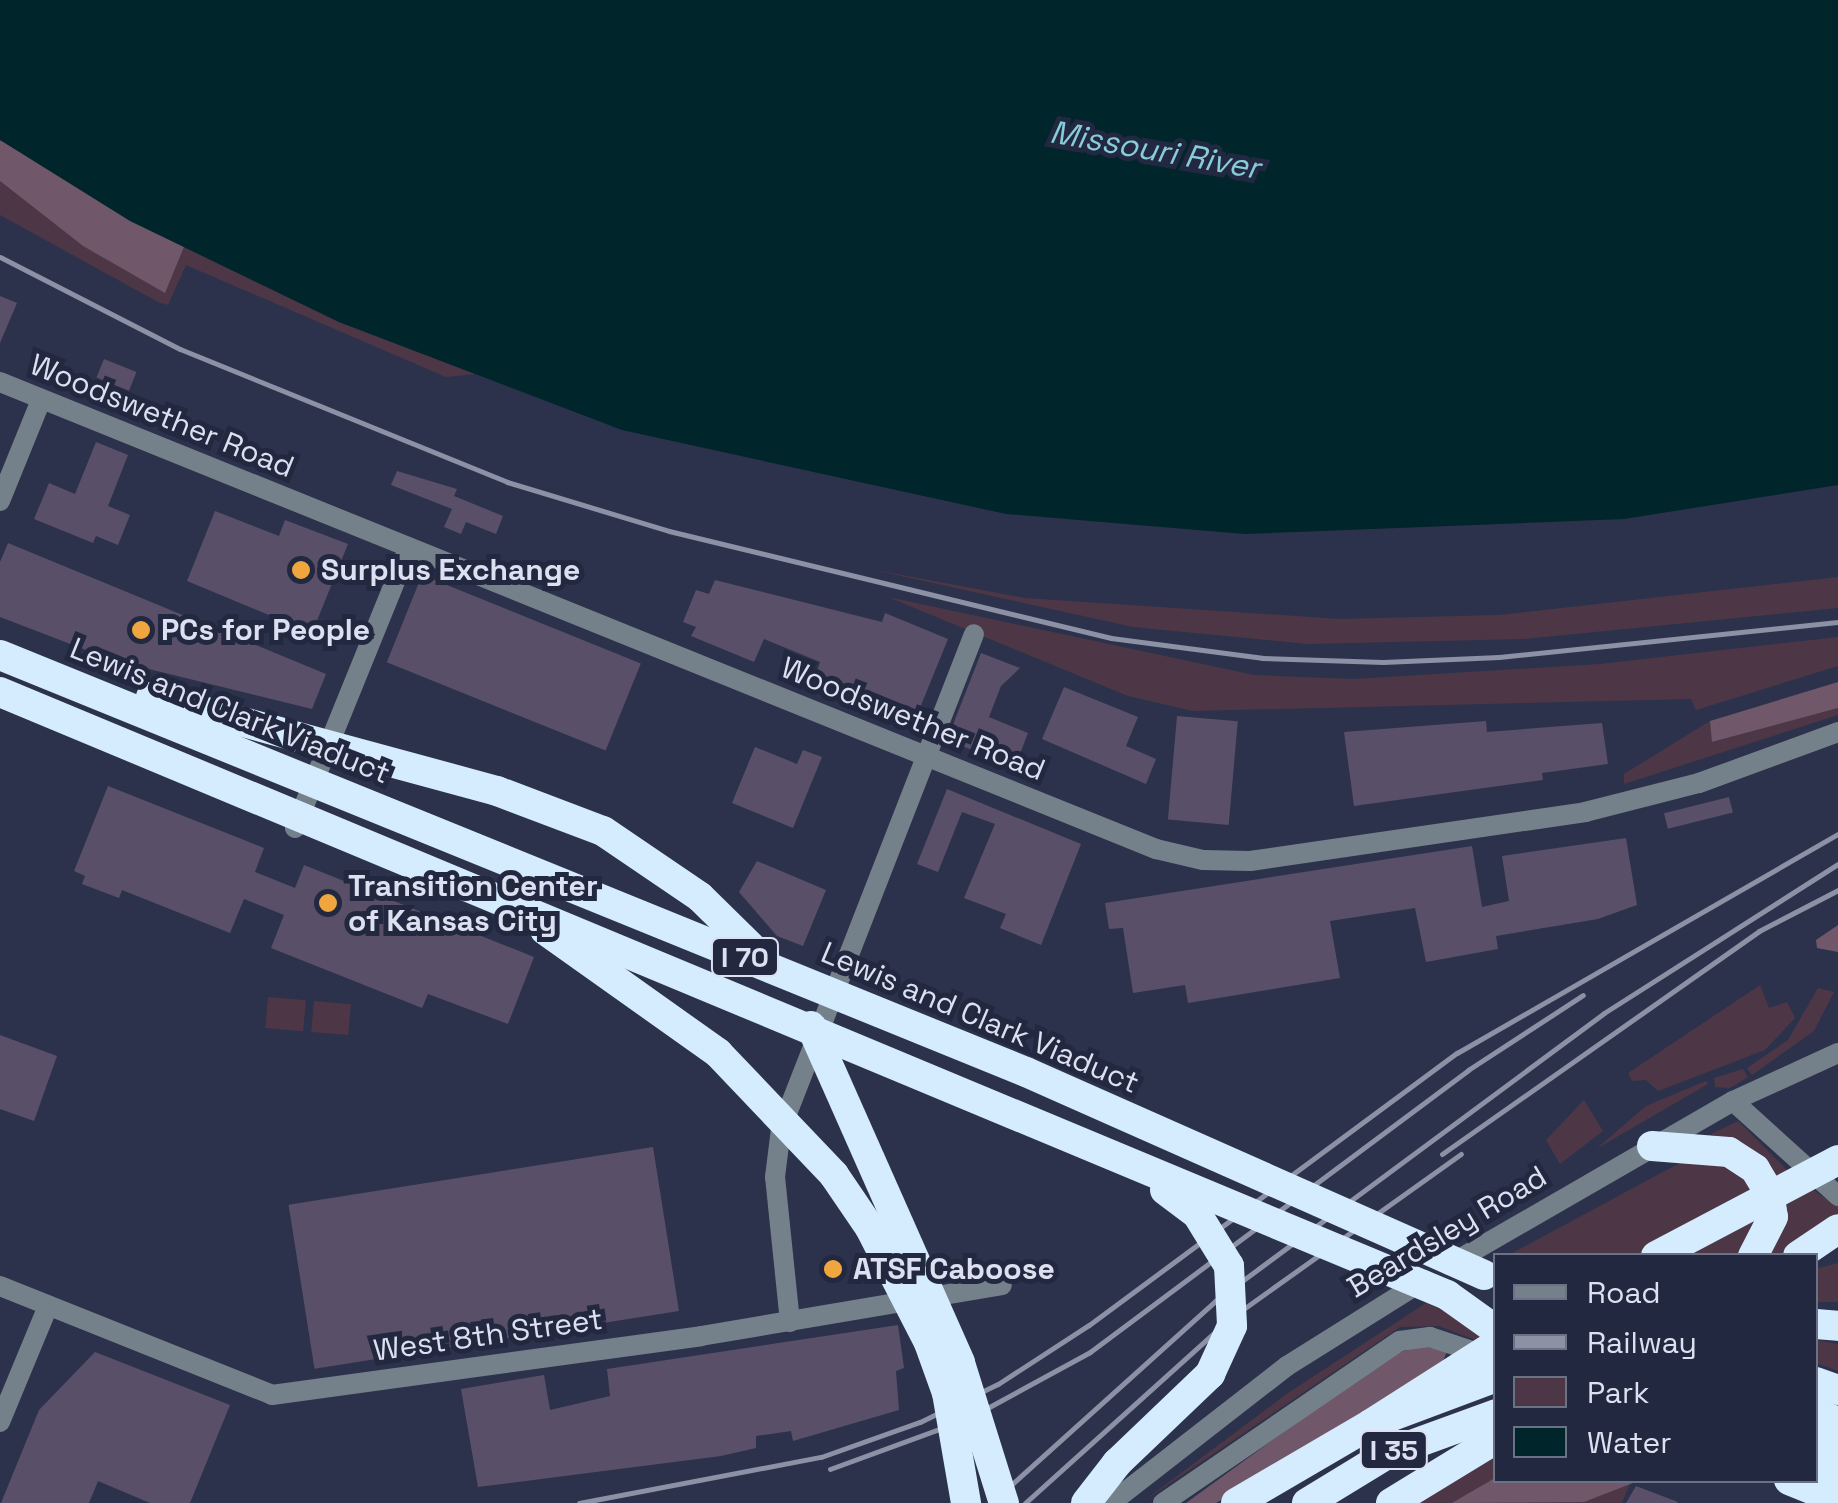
<!DOCTYPE html>
<style>
body{margin:0}
#map{position:relative;width:1838px;height:1503px;overflow:hidden;background:#2c324b;font-family:"Space Grotesk",sans-serif}
div>[style]{position:absolute}
[style*='--x']{left:calc(var(--x)*1px);top:calc(var(--y)*1px);width:calc(var(--w)*1px);rotate:calc(var(--a)*1deg)}
.green>*{inset:0;background:#4d3747;transform-origin:0 0}
.forest>*{inset:0;background:#70586a}
.water>*{inset:0;background:#00252b}
.building>*{inset:0;background:#5a4f69;transform-origin:0 0}
.minor>*{height:20px;margin:-10px;padding:0 10px;transform-origin:10px;border-radius:10px;background:#75818a}
.highway>*{height:30px;margin:-15px;padding:0 15px;transform-origin:15px;border-radius:15px;background:#d4ecfe}
.rail>*{height:5px;margin:-2.5px;padding:0 2.5px;transform-origin:2.5px;border-radius:2.5px;background:#8c91a5}
.highway-bridge>*{height:30px;margin:-15px;padding:0 15px;transform-origin:15px;border-radius:15px;background:#d4ecfe}
.dots>*{width:28px;height:28px;translate:-50% -50%;box-sizing:border-box;border:5px solid #222840;border-radius:50%}
span{translate:-50% -50%;white-space:nowrap;text-align:center;line-height:1.15;-webkit-text-stroke:10px #222840;paint-order:stroke}
.shield-label span{padding:2px 8px;background:#222840;border:2px solid;border-radius:8px;-webkit-text-stroke-width:0}
.shield-label{font-size:28px;color:#dce0f0;font-weight:700}
.street-label{font-size:30px;color:#dce0f0}
.poi-label{font-size:30px;color:#dce0f0;font-weight:700}
.left{translate:0 -50%;text-align:left}
.water-label{font-size:32px;color:#87ccd8;font-style:italic}
.legend{position:absolute;left:1493px;top:1253px;width:325px;height:230px;box-sizing:border-box;background:#222840;border:2px solid #6c7286;margin:0;padding:12px 18px;list-style:none;font-size:30px;color:#dce0f0}
.legend li{display:flex;align-items:center;gap:20px;height:50px}
.legend b{width:50px;border:2px solid #6c7286}
</style>
<div id="map">
<div class="green">
<div style="clip-path:polygon(0 181px,83px 246px,165px 292px,184px 247px,339px 322px,475px 374px,446px 377px,186px 265px,168px 305px,158px 302px,0 215px)"></div>
<div style="clip-path:polygon(870px 569px,1025px 598px,1340px 619px,1499px 615px,1838px 577px,1838px 608px,1523px 639px,1308px 644px,1133px 627px)"></div>
<div style="clip-path:polygon(888px 597px,1254px 675px,1354px 679px,1600px 664px,1838px 637px,1838px 666px,1696px 710px,1691px 699px,1193px 711px,1128px 696px)"></div>
<div style="clip-path:polygon(1838px 708px,1838px 715px,1624px 784px,1624px 774px,1710px 721px,1713px 742px)"></div>
<div style="clip-path:polygon(1760px 985px,1769px 1008px,1787px 1002px,1795px 1018px,1765px 1050px,1658px 1091px,1646px 1080px,1632px 1081px,1628px 1073px)"></div>
<div style="clip-path:polygon(1818px 988px,1834px 992px,1814px 1031px,1752px 1075px,1747px 1068px,1788px 1040px)"></div>
<div style="left:268px;top:997px;width:38px;height:31px;rotate:5deg"></div>
<div style="left:314px;top:1001px;width:37px;height:31px;rotate:5deg"></div>
<div style="clip-path:polygon(1743px 1069px,1748px 1077px,1730px 1088px,1715px 1087px,1714px 1078px)"></div>
<div style="clip-path:polygon(1706px 1081px,1708px 1084px,1596px 1149px,1646px 1106px)"></div>
<div style="clip-path:polygon(1584px 1100px,1603px 1131px,1560px 1164px,1546px 1140px)"></div>
<div style="clip-path:polygon(1738px 1121px,1793px 1176px,1838px 1207px,1838px 1248px,1761px 1255px,1771px 1242px,1736px 1143px,1711px 1134px)"></div>
<div style="clip-path:polygon(1687px 1159px,1740px 1166px,1761px 1210px,1748px 1245px,1737px 1255px,1507px 1256px)"></div>
<div style="clip-path:polygon(1838px 1263px,1838px 1302px,1816px 1302px,1816px 1269px)"></div>
<div style="clip-path:polygon(1426px 1303px,1459px 1317px,1495px 1348px,1439px 1326px,1400px 1327px,1141px 1503px,1288px 1393px)"></div>
<div style="clip-path:polygon(1816px 1340px,1838px 1344px,1838px 1371px,1816px 1363px)"></div>
<div style="clip-path:polygon(1495px 1449px,1496px 1480px,1631px 1481px,1622px 1503px,1389px 1503px)"></div>
</div>
<div class="forest">
<div style="clip-path:polygon(0 140px,184px 247px,165px 293px,83px 246px,0 181px)"></div>
<div style="clip-path:polygon(1838px 682px,1838px 708px,1712px 742px,1710px 721px)"></div>
<div style="clip-path:polygon(1838px 925px,1838px 952px,1817px 948px,1816px 940px)"></div>
<div style="clip-path:polygon(1425px 1346px,1447px 1351px,1441px 1367px,1216px 1503px,1186px 1503px,1391px 1354px)"></div>
<div style="clip-path:polygon(1495px 1478px,1496px 1480px,1638px 1481px,1584px 1502px,1452px 1503px)"></div>
</div>
<div class="water">
<div style="clip-path:polygon(0 0,1838px 0,1838px 485px,1624px 519px,1245px 534px,1006px 514px,622px 430px,339px 322px,130px 221px,0 140px)"></div>
</div>
<div class="building">
<div style="clip-path:polygon(0 296px,17px 303px,0 343px)"></div>
<div style="left:104px;top:359px;width:35px;height:20px;rotate:22deg"></div>
<div style="clip-path:polygon(96px 442px,128px 455px,108px 506px,130px 515px,118px 545px,96px 536px,93px 543px,34px 519px,49px 483px,75px 494px)"></div>
<div style="clip-path:polygon(397px 471px,457px 489px,454px 496px,503px 516px,496px 534px,466px 522px,461px 534px,444px 527px,452px 509px,391px 485px)"></div>
<div style="clip-path:polygon(215px 511px,279px 536px,285px 520px,348px 544px,312px 633px,187px 581px)"></div>
<div style="clip-path:polygon(8px 543px,326px 674px,312px 709px,112px 660px,0 617px,0 562px)"></div>
<div style="left:422px;top:575px;width:236px;height:94px;rotate:22deg"></div>
<div style="clip-path:polygon(715px 580px,882px 622px,885px 613px,948px 639px,913px 725px,812px 685px,820px 662px,764px 639px,754px 662px,691px 636px,696px 627px,683px 622px,696px 590px,709px 594px)"></div>
<div style="clip-path:polygon(981px 653px,1020px 668px,1001px 686px,989px 717px,1028px 733px,1015px 767px,947px 740px)"></div>
<div style="clip-path:polygon(1064px 687px,1138px 717px,1126px 746px,1156px 759px,1146px 784px,1042px 739px)"></div>
<div style="left:1177px;top:716px;width:61px;height:104px;rotate:5deg"></div>
<div style="clip-path:polygon(1486px 721px,1487px 732px,1602px 723px,1608px 764px,1542px 773px,1543px 780px,1354px 806px,1344px 732px)"></div>
<div style="clip-path:polygon(755px 747px,797px 764px,803px 750px,822px 757px,793px 828px,732px 803px)"></div>
<div style="clip-path:polygon(108px 786px,264px 848px,255px 872px,295px 888px,304px 865px,534px 957px,508px 1024px,428px 994px,422px 1008px,271px 948px,284px 915px,244px 899px,230px 933px,122px 890px,119px 898px,82px 884px,85px 876px,74px 871px)"></div>
<div style="clip-path:polygon(947px 789px,1081px 844px,1041px 945px,1000px 928px,1006px 914px,964px 898px,995px 824px,962px 812px,938px 872px,917px 864px)"></div>
<div style="left:1729px;top:797px;width:16px;height:67px;rotate:76deg"></div>
<div style="clip-path:polygon(1626px 838px,1637px 905px,1598px 919px,1496px 936px,1498px 949px,1426px 962px,1415px 908px,1330px 921px,1340px 978px,1188px 1003px,1185px 985px,1133px 993px,1123px 928px,1109px 929px,1105px 903px,1472px 846px,1482px 907px,1509px 901px,1502px 856px)"></div>
<div style="clip-path:polygon(757px 861px,826px 890px,803px 946px,777px 936px,739px 892px)"></div>
<div style="clip-path:polygon(0 1035px,57px 1056px,34px 1121px,0 1109px)"></div>
<div style="left:653px;top:1147px;width:166px;height:369px;rotate:81deg"></div>
<div style="clip-path:polygon(898px 1325px,904px 1368px,896px 1371px,899px 1410px,793px 1441px,791px 1431px,756px 1436px,756px 1448px,721px 1456px,478px 1487px,461px 1389px,544px 1375px,550px 1410px,610px 1396px,607px 1369px)"></div>
<div style="clip-path:polygon(95px 1352px,230px 1405px,190px 1503px,150px 1503px,98px 1481px,89px 1503px,1px 1503px,39px 1410px)"></div>
<div style="clip-path:polygon(1636px 1486px,1678px 1502px,1677px 1503px,1626px 1503px)"></div>
</div>
<div class="minor">
<div style="--x:0;--y:382;--w:1247;--a:22"></div>
<div style="--x:1156;--y:849;--w:48;--a:13.2"></div>
<div style="--x:1203;--y:860;--w:47;--a:1.2"></div>
<div style="--x:1250;--y:861;--w:339;--a:-8.3"></div>
<div style="--x:1585;--y:812;--w:118;--a:-14.3"></div>
<div style="--x:1699;--y:783;--w:148;--a:-20.1"></div>
<div style="--x:0;--y:501;--w:109;--a:-67.9"></div>
<div style="--x:295;--y:828;--w:303;--a:-67.9"></div>
<div style="--x:1733;--y:1101;--w:142;--a:42.1"></div>
<div style="--x:1449;--y:1265;--w:328;--a:-30"></div>
<div style="--x:1733;--y:1101;--w:115;--a:-24.6"></div>
<div style="--x:0;--y:1286;--w:293;--a:21.8"></div>
<div style="--x:272;--y:1395;--w:433;--a:-7.8"></div>
<div style="--x:701;--y:1336;--w:305;--a:-9.6"></div>
<div style="--x:790;--y:1322;--w:146;--a:-95.9"></div>
<div style="--x:775;--y:1177;--w:48;--a:-82.9"></div>
<div style="--x:781;--y:1129;--w:531;--a:-68.7"></div>
<div style="--x:0;--y:1422;--w:126;--a:-67.5"></div>
<div style="--x:1111;--y:1503;--w:223;--a:-37.9"></div>
<div style="--x:1287;--y:1366;--w:162;--a:-32.1"></div>
<div style="--x:1163;--y:1503;--w:287;--a:-34.4"></div>
<div style="--x:1400;--y:1341;--w:30;--a:-8"></div>
<div style="--x:1430;--y:1337;--w:60;--a:18.4"></div>
</div>
<div class="highway">
<div style="--x:1652;--y:1146;--w:77;--a:4.5"></div>
<div style="--x:1729;--y:1152;--w:31;--a:33"></div>
<div style="--x:1755;--y:1169;--w:27;--a:59"></div>
<div style="--x:1769;--y:1192;--w:25;--a:81"></div>
<div style="--x:1773;--y:1217;--w:44;--a:117.1"></div>
<div style="--x:1798;--y:1256;--w:48;--a:-34"></div>
<div style="--x:1447;--y:1295;--w:60;--a:35.5"></div>
<div style="--x:1816;--y:1324;--w:22;--a:5"></div>
<div style="--x:1816;--y:1382;--w:23;--a:20"></div>
<div style="--x:1816;--y:1413;--w:24;--a:22"></div>
<div style="--x:1816;--y:1442;--w:23;--a:20"></div>
<div style="--x:1816;--y:1465;--w:24;--a:24"></div>
<div style="--x:1789;--y:1480;--w:53;--a:22.2"></div>
<div style="--x:1086;--y:1503;--w:51;--a:-52.2"></div>
<div style="--x:1117;--y:1463;--w:129;--a:-43.7"></div>
<div style="--x:1236;--y:1503;--w:156;--a:-30.3"></div>
<div style="--x:1371;--y:1424;--w:134;--a:-20.6"></div>
<div style="--x:1307;--y:1503;--w:96;--a:-31.4"></div>
<div style="--x:1389;--y:1453;--w:114;--a:-20"></div>
<div style="--x:1391;--y:1503;--w:123;--a:-31.4"></div>
</div>
<div class="rail">
<div style="--x:0;--y:257;--w:202;--a:27.1"></div>
<div style="--x:180;--y:349;--w:353;--a:22.1"></div>
<div style="--x:507;--y:482;--w:169;--a:16.8"></div>
<div style="--x:669;--y:531;--w:455;--a:13.6"></div>
<div style="--x:1111;--y:638;--w:152;--a:7.5"></div>
<div style="--x:1262;--y:658;--w:121;--a:1.9"></div>
<div style="--x:1383;--y:662;--w:116;--a:-2.5"></div>
<div style="--x:1499;--y:657;--w:341;--a:-5.9"></div>
<div style="--x:1442;--y:1154;--w:388;--a:-35.1"></div>
<div style="--x:1759;--y:931;--w:89;--a:-27.4"></div>
<div style="--x:830;--y:1469;--w:148;--a:-20.1"></div>
<div style="--x:969;--y:1418;--w:138;--a:-28.6"></div>
<div style="--x:1090;--y:1352;--w:472;--a:-36.7"></div>
<div style="--x:1468;--y:1070;--w:137;--a:-33.1"></div>
<div style="--x:579;--y:1503;--w:246;--a:-10.8"></div>
<div style="--x:821;--y:1457;--w:105;--a:-19.5"></div>
<div style="--x:920;--y:1422;--w:87;--a:-26"></div>
<div style="--x:998;--y:1384;--w:108;--a:-33"></div>
<div style="--x:1089;--y:1325;--w:458;--a:-36.5"></div>
<div style="--x:1457;--y:1053;--w:439;--a:-29.9"></div>
<div style="--x:991;--y:1503;--w:302;--a:-42"></div>
<div style="--x:1215;--y:1301;--w:484;--a:-36.5"></div>
<div style="--x:1604;--y:1013;--w:277;--a:-32.5"></div>
<div style="--x:1025;--y:1503;--w:273;--a:-42"></div>
<div style="--x:1228;--y:1320;--w:286;--a:-35.5"></div>
</div>
<div class="highway-bridge">
<div style="--x:0;--y:655;--w:1108;--a:22.12"></div>
<div style="--x:1026;--y:1072;--w:501;--a:23.9"></div>
<div style="--x:0;--y:692;--w:1568;--a:22.62"></div>
<div style="--x:151;--y:697;--w:359;--a:15.2"></div>
<div style="--x:497;--y:791;--w:113;--a:20.7"></div>
<div style="--x:603;--y:831;--w:117;--a:34.2"></div>
<div style="--x:700;--y:897;--w:90;--a:44.5"></div>
<div style="--x:545;--y:930;--w:212;--a:35.4"></div>
<div style="--x:718;--y:1053;--w:168;--a:46.4"></div>
<div style="--x:834;--y:1175;--w:64;--a:55.8"></div>
<div style="--x:870;--y:1228;--w:129;--a:62.8"></div>
<div style="--x:929;--y:1343;--w:53;--a:70.2"></div>
<div style="--x:947;--y:1393;--w:112;--a:80.2"></div>
<div style="--x:811;--y:1026;--w:368;--a:66.1"></div>
<div style="--x:960;--y:1363;--w:147;--a:72.6"></div>
<div style="--x:1165;--y:1190;--w:40;--a:37"></div>
<div style="--x:1197;--y:1214;--w:61;--a:58.4"></div>
<div style="--x:1229;--y:1266;--w:60;--a:87.1"></div>
<div style="--x:1232;--y:1326;--w:53;--a:114.6"></div>
<div style="--x:1656;--y:1256;--w:206;--a:-27.8"></div>
<div style="--x:1371;--y:1424;--w:148;--a:-32.6"></div>
</div>
<div class="dots">
<div style="left:301px;top:570px;background:#f0a63e"></div>
<div style="left:141px;top:630px;background:#f0a63e"></div>
<div style="left:328px;top:903px;background:#f0a63e"></div>
<div style="left:833px;top:1269px;background:#f0a63e"></div>
</div>
<div class="shield-label">
<span style="left:745px;top:957px">I 70</span>
<span style="left:1394px;top:1450px">I 35</span>
</div>
<div class="street-label">
<span style="left:162px;top:416px;rotate:22deg">Woodswether Road</span>
<span style="left:230px;top:711px;rotate:22deg">Lewis and Clark Viaduct</span>
<span style="left:913px;top:719px;rotate:22deg">Woodswether Road</span>
<span style="left:980px;top:1018px;rotate:23deg">Lewis and Clark Viaduct</span>
<span style="left:1447px;top:1232px;rotate:-31deg">Beardsley Road</span>
<span style="left:488px;top:1335px;rotate:-8deg">West 8th Street</span>
</div>
<div class="poi-label">
<span class="left" style="left:321px;top:570px">Surplus Exchange</span>
<span class="left" style="left:161px;top:630px">PCs for People</span>
<span class="left" style="left:348px;top:903px">Transition Center<br>of Kansas City</span>
<span class="left" style="left:853px;top:1269px">ATSF Caboose</span>
</div>
<div class="water-label">
<span style="left:1155px;top:150px;rotate:10deg">Missouri River</span>
</div>
<ul class="legend">
<li><b style="height:12px;background:#75818a"></b>Road</li>
<li><b style="height:12px;background:#8c91a5"></b>Railway</li>
<li><b style="height:28px;background:#4d3747"></b>Park</li>
<li><b style="height:28px;background:#00252b"></b>Water</li>
</ul>
</div>
